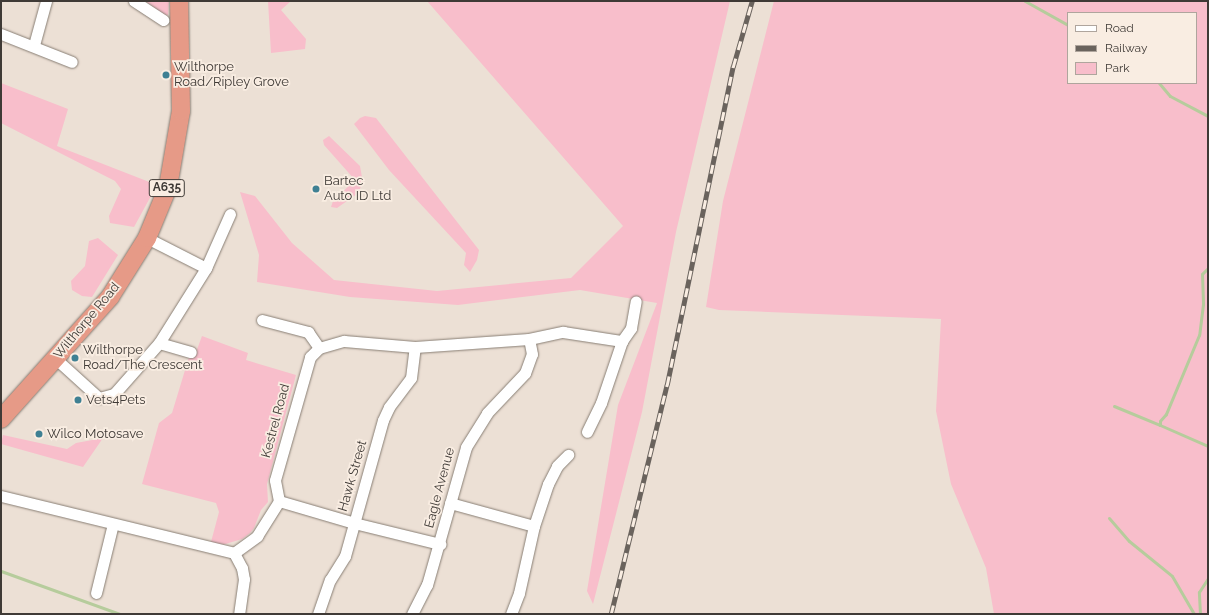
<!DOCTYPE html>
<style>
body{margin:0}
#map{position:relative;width:1209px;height:615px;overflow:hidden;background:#ece0d5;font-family:Raleway,sans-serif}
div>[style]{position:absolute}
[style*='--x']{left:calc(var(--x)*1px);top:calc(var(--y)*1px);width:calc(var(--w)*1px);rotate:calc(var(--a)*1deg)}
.green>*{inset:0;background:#f8becb}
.stream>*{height:3px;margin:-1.5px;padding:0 1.5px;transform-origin:1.5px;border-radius:1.5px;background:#b6cc9c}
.roads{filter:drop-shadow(0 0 1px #887e74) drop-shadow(0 0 1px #887e74)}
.minor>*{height:11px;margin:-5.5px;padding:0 5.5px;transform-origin:5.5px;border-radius:5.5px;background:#fff}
.trunk>*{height:18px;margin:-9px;padding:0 9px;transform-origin:9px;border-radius:9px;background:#e69a87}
.rail>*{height:4.5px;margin-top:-2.25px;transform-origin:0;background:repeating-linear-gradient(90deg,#f9ede2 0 9px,#6a635d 0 18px);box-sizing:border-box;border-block:1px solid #6a635d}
.dots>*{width:11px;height:11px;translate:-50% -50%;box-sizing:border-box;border:2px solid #f9ede2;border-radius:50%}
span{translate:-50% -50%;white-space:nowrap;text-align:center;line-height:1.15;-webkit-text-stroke:3.5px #f9ede2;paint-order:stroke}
.shield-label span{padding:1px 3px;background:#f9ede2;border:1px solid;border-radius:3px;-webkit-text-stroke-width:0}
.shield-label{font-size:12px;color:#3f3a36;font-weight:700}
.poi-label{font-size:13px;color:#3f3a36}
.left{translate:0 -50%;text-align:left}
.street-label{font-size:13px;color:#3f3a36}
.frame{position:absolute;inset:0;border:2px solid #3f3a36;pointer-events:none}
.legend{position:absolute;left:1067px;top:12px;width:130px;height:72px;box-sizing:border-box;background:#f9ede2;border:1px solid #afa59d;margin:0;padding:5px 7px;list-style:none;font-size:12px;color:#3f3a36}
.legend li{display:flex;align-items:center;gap:8px;height:20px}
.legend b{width:20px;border:1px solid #afa59d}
</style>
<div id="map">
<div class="green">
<div style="clip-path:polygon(145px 1px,169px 1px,168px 15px,164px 15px)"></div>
<div style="clip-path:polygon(268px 1px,291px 1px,281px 10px,306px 39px,305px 49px,271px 53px)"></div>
<div style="clip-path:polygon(427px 1px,730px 1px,676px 232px,642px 412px,593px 604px,587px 591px,618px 405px,657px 303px,580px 290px,458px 305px,350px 297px,257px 282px,259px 255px,240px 192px,255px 196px,292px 243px,334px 280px,437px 291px,571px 278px,623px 226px)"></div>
<div style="clip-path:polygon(evenodd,774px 1px,1208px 1px,1208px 614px,994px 614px,986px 568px,951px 484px,936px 411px,941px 319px,719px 310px,706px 307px,723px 201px,774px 1px,1068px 13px,1196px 13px,1196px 83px,1068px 83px,1068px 13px)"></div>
<div style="clip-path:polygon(1px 83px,68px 109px,57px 146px,157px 185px,134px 227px,110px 223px,109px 216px,121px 189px,115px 181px,1px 123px)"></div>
<div style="clip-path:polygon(365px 116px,376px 118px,479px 250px,477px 260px,470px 272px,464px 265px,466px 253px,389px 170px,354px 124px,360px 118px)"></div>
<div style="clip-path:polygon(329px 136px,360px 166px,363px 183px,357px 194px,337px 208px,331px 207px,333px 201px,355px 180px,324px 145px,323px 140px)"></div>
<div style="clip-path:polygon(98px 238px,118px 255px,92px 297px,82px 296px,72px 290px,71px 281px,85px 266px,89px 241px)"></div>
<div style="clip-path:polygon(202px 336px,248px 353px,246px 360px,296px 375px,267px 484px,268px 502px,261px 510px,254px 528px,250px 533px,242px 539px,222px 545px,211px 542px,219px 512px,216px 503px,142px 484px,159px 423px,172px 413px,189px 357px,195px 355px)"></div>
<div style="clip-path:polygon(3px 435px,67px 449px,76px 443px,103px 438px,83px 467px,1px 444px)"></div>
</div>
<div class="stream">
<div style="--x:1025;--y:1;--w:49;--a:29.2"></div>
<div style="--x:1159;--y:83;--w:17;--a:50"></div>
<div style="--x:1170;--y:96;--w:43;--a:27.8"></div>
<div style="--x:1208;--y:268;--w:8;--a:135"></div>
<div style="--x:1202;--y:274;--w:30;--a:88"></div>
<div style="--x:1203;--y:304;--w:31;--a:97"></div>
<div style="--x:1199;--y:335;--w:86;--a:112.7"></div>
<div style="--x:1166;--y:414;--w:9;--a:131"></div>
<div style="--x:1160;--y:421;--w:4;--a:90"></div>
<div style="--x:1160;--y:425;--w:52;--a:23.6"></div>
<div style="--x:1114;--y:406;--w:50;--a:22.4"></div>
<div style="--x:1109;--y:518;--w:30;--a:49"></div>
<div style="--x:1129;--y:541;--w:55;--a:39.1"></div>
<div style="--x:1172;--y:576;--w:44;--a:59.9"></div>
<div style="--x:1;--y:571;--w:127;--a:19.9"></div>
<div style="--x:1200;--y:614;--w:22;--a:-93"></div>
<div style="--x:1199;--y:592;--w:17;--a:-57"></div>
</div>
<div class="roads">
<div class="minor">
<div style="--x:134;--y:1;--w:35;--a:33"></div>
<div style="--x:1;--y:34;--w:76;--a:21.5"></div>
<div style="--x:34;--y:45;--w:46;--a:-74.7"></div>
<div style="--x:147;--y:238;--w:66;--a:27"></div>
<div style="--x:262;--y:320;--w:48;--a:14.6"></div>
<div style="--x:308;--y:332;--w:19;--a:55"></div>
<div style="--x:622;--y:341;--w:16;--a:-55"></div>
<div style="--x:631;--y:328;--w:27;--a:-80"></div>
<div style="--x:159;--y:343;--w:33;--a:16"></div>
<div style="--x:56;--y:359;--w:58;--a:42.2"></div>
<div style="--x:99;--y:398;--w:16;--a:-15"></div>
<div style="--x:114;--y:394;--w:68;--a:-48.6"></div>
<div style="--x:159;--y:343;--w:89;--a:-57.9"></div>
<div style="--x:206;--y:268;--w:59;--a:-66"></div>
<div style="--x:1;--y:496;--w:240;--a:13.7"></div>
<div style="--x:234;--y:553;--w:29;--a:-36"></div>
<div style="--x:257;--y:536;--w:41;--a:-57.8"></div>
<div style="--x:279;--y:501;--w:21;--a:-101"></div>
<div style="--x:275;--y:480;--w:128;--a:-74.1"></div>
<div style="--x:310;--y:357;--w:13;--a:-45"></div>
<div style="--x:319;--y:348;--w:26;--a:-16"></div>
<div style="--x:344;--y:341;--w:71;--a:4.8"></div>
<div style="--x:415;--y:347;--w:114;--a:-4"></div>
<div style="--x:529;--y:339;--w:35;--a:-12"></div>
<div style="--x:563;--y:332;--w:60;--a:8.7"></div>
<div style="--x:622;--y:341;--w:65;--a:108.7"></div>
<div style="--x:601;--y:403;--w:32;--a:116"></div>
<div style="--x:279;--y:501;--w:78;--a:16.3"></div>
<div style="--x:354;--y:523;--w:89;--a:13.7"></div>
<div style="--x:450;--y:503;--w:87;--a:15.3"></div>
<div style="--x:234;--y:553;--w:17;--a:62"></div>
<div style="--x:242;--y:568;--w:11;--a:80"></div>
<div style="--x:244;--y:579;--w:35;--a:98"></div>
<div style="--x:96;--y:593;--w:71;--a:-76.2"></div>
<div style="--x:318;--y:614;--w:36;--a:-71"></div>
<div style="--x:330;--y:580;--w:28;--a:-58"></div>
<div style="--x:345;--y:556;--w:141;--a:-74.4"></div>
<div style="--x:383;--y:420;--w:14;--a:-65"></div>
<div style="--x:389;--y:407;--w:36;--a:-53"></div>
<div style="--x:411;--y:378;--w:31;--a:-83"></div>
<div style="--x:412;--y:614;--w:33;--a:-63"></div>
<div style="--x:427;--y:585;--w:143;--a:-74.2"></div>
<div style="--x:466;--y:447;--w:40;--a:-58"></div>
<div style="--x:487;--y:413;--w:55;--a:-46.5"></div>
<div style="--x:525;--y:373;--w:20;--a:-70"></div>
<div style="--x:532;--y:354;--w:15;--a:-101"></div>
<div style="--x:511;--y:614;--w:22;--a:-69"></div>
<div style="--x:519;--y:593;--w:69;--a:-77.4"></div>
<div style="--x:534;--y:526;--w:44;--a:-71.6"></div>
<div style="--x:548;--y:484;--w:20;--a:-63"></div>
<div style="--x:557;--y:466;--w:16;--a:-45"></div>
</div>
<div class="trunk">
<div style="--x:1;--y:419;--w:164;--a:-48.2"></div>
<div style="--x:110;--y:297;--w:70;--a:-57.9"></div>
<div style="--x:147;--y:238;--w:55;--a:-67.6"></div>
<div style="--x:168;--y:187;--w:77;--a:-80.3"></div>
<div style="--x:181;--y:111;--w:110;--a:-91"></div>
</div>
</div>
<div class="rail">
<div style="--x:611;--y:614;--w:236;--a:-76.3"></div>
<div style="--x:667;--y:385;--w:325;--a:-78.3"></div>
<div style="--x:733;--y:67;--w:69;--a:-73.9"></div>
</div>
<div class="dots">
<div style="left:166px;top:75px;background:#3f8093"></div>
<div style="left:316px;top:189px;background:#3f8093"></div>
<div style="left:75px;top:358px;background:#3f8093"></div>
<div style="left:78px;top:400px;background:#3f8093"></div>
<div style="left:39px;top:434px;background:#3f8093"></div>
</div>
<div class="shield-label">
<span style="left:167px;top:188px">A635</span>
</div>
<div class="poi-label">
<span class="left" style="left:174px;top:75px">Wilthorpe<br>Road/Ripley Grove</span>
<span class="left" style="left:324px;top:189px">Bartec<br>Auto ID Ltd</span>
<span class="left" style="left:83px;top:358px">Wilthorpe<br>Road/The Crescent</span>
<span class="left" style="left:86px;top:400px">Vets4Pets</span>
<span class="left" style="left:47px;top:434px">Wilco Motosave</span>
</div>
<div class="street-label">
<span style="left:87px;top:321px;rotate:-50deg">Wilthorpe Road</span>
<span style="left:276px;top:421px;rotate:-75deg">Kestrel Road</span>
<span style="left:353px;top:476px;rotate:-74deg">Hawk Street</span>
<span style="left:440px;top:488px;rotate:-75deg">Eagle Avenue</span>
</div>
<div class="frame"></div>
<ul class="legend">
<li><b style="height:5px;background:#fff"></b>Road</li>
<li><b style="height:5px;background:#6a635d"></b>Railway</li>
<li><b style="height:11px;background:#f8becb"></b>Park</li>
</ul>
</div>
